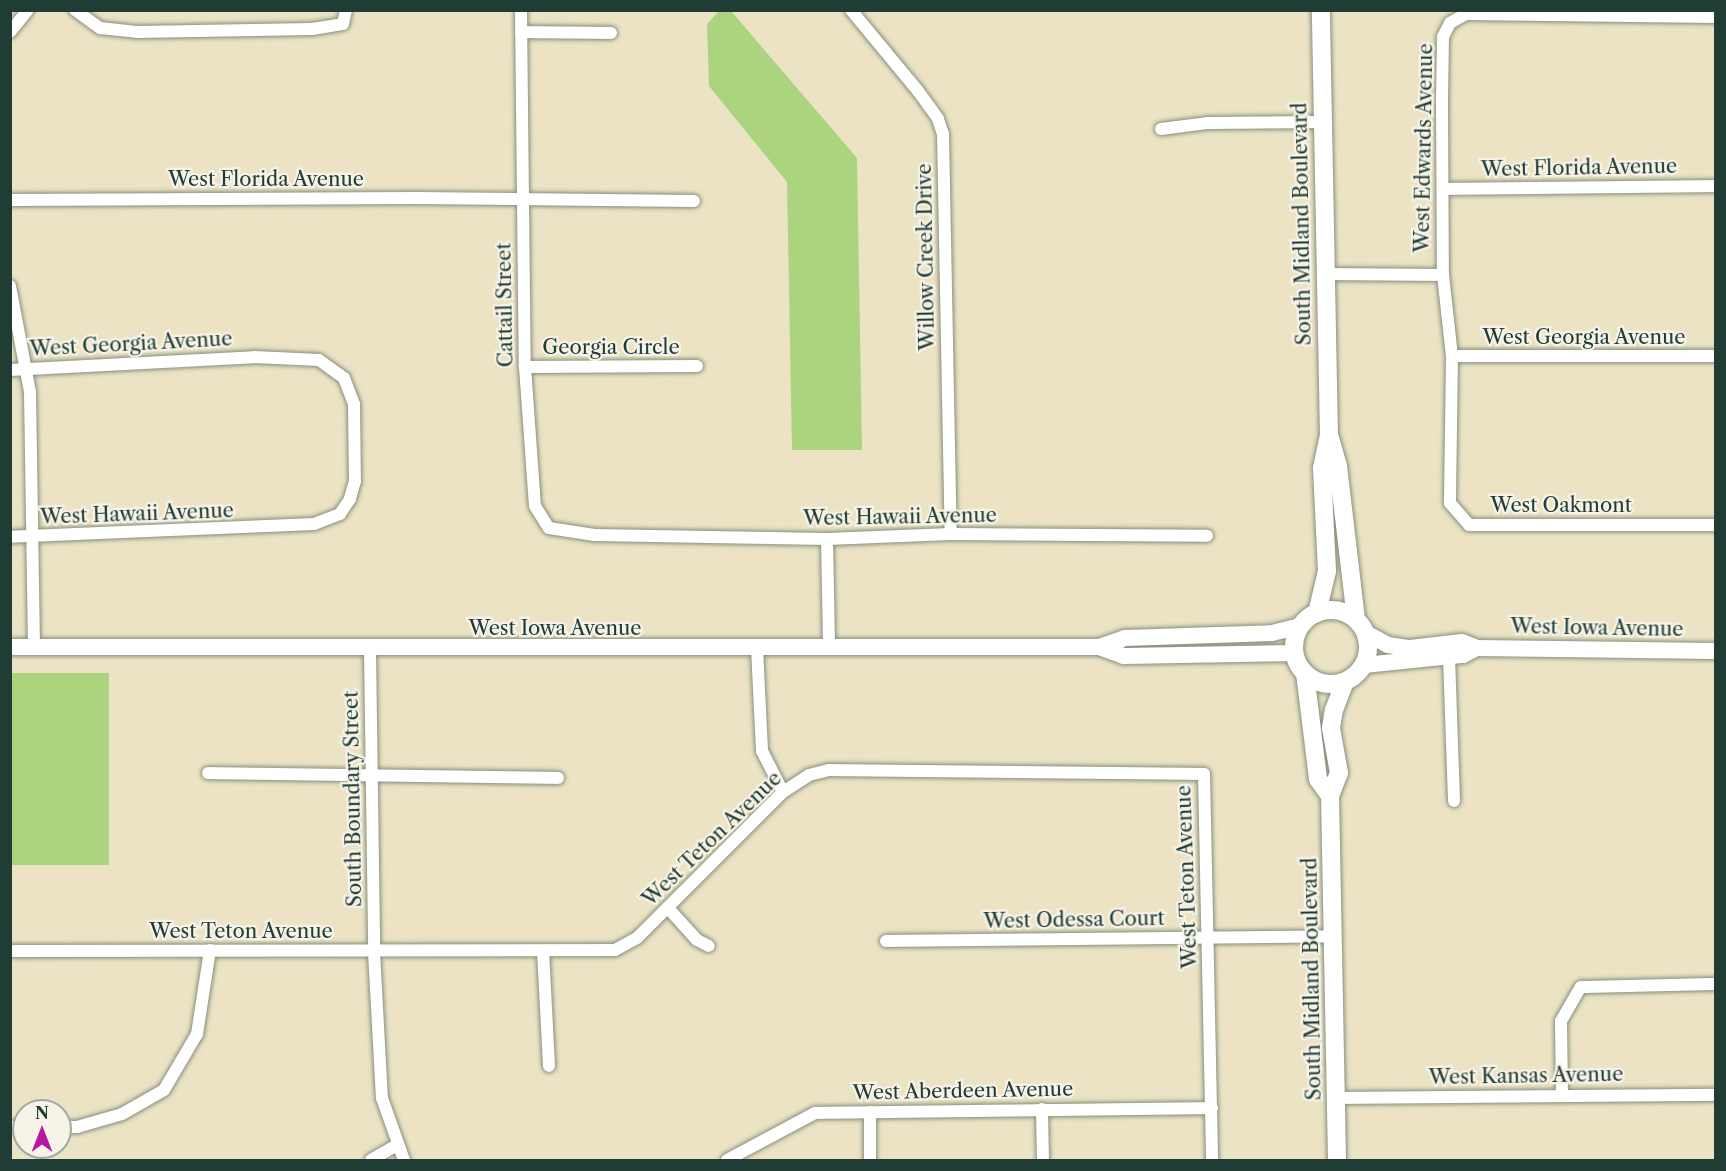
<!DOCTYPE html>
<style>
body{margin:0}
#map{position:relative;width:1726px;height:1171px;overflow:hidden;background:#ece3c5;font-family:"Libre Caslon Text",serif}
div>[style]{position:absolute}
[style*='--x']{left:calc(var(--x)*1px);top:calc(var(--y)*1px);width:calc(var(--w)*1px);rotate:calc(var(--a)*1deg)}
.green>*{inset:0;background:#acd47f;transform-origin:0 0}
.roads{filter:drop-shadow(0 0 2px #86907c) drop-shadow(0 0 2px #86907c)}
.minor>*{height:12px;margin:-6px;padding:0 6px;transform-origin:6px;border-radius:6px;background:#fff}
.tertiary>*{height:16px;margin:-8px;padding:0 8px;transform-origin:8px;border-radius:8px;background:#fff}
.secondary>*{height:18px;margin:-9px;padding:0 9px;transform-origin:9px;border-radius:9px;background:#fff}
.secondary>.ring{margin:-9px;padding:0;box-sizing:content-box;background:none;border:18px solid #fff;border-radius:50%}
span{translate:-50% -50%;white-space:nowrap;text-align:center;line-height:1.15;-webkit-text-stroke:4.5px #f7f3e8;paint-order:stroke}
.street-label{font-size:20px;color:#1f3d34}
.frame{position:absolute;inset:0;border:12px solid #1f3d34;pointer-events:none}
.north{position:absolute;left:12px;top:1099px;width:60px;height:60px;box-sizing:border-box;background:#f7f3e8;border:2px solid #a1aaa0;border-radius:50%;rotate:0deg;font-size:16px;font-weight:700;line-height:24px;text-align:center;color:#1f3d34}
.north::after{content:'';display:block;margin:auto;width:21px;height:27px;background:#b5179e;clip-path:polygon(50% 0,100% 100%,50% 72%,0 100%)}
</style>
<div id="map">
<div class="green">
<div style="clip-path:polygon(719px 11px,731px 11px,857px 158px,862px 450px,792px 450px,787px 182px,709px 86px,707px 24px)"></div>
<div style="left:11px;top:673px;width:98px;height:192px"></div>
</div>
<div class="roads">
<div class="minor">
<div style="--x:75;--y:10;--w:31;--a:36"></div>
<div style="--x:100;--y:28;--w:37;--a:6"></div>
<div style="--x:137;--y:32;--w:175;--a:-1"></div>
<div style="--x:312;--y:29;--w:31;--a:-9"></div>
<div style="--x:343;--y:24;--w:14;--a:-78"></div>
<div style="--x:521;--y:10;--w:357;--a:89.4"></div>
<div style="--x:525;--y:367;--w:139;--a:85.9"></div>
<div style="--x:535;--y:506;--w:26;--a:58"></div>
<div style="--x:549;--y:528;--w:46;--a:8.8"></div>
<div style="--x:594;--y:535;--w:233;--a:1"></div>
<div style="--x:827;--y:539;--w:124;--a:-2.3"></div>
<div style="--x:951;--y:534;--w:256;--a:0.4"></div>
<div style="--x:851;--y:10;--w:105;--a:50.4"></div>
<div style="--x:918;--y:91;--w:34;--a:54"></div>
<div style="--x:938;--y:119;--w:16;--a:72"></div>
<div style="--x:943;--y:134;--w:400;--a:88.9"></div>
<div style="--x:1716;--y:17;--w:250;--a:-179.3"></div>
<div style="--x:1466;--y:14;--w:18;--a:151"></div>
<div style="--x:1450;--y:23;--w:16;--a:117"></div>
<div style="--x:1443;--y:37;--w:64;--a:90.9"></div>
<div style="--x:1442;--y:101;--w:174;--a:89.7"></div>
<div style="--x:1443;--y:275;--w:81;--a:83.7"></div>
<div style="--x:1452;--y:356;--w:147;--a:90.8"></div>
<div style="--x:1450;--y:503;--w:29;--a:49"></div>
<div style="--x:1469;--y:525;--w:247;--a:0"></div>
<div style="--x:10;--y:32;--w:28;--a:-51"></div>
<div style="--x:521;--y:32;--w:90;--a:0.6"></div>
<div style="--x:1161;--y:129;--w:46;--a:-7.4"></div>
<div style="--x:1207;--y:123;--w:115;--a:-0.5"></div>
<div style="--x:1443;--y:189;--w:273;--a:-0.6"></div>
<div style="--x:10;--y:200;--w:405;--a:-0.3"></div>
<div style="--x:415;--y:198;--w:279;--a:0.6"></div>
<div style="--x:1326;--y:274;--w:117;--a:0.5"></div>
<div style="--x:10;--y:286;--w:108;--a:79.3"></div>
<div style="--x:30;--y:392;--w:255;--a:89.1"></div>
<div style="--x:1452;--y:356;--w:264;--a:0"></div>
<div style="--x:525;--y:367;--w:172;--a:-0.3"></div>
<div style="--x:10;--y:370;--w:244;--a:-3"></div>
<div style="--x:254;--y:357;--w:65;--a:2.6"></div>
<div style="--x:319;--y:360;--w:31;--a:36"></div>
<div style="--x:344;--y:378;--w:28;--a:69"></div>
<div style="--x:354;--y:404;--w:77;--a:89.3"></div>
<div style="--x:355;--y:481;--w:19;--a:106"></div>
<div style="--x:350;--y:499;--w:18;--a:124"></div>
<div style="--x:340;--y:514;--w:28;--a:159"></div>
<div style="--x:314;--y:524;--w:304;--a:177.6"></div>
<div style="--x:827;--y:539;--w:109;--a:88.9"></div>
<div style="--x:757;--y:648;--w:103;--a:87.2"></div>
<div style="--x:762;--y:751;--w:46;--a:62.9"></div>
<div style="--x:370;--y:649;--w:303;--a:89.2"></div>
<div style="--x:374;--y:952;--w:146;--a:86.9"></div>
<div style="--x:382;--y:1098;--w:66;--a:70.5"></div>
<div style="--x:1449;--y:657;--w:144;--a:88"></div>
<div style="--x:208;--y:773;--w:350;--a:0.8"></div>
<div style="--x:668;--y:908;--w:43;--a:47.8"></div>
<div style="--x:697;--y:940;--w:13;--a:27"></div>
<div style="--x:886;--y:941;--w:449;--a:-0.6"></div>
<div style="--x:10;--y:951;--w:605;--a:-0.09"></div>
<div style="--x:615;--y:950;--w:25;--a:-29"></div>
<div style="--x:637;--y:938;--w:206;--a:-45"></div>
<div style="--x:783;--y:792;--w:31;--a:-33"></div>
<div style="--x:809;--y:775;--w:21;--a:-14"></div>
<div style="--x:829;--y:770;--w:375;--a:0.6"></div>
<div style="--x:1204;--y:774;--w:386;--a:88.8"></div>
<div style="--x:543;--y:951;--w:115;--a:87"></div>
<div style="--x:1562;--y:1095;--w:74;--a:-90.8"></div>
<div style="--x:1561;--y:1021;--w:39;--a:-60"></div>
<div style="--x:1581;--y:987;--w:135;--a:-1.3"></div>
<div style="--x:1338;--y:1098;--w:378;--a:-0.5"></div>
<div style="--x:1042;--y:1109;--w:51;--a:88.9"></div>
<div style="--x:870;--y:1112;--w:48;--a:90"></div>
<div style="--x:10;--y:1127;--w:14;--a:0"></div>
<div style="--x:60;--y:1127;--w:17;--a:0"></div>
<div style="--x:77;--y:1127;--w:47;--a:-16.1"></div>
<div style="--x:122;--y:1114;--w:48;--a:-29.7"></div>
<div style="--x:164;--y:1090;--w:65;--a:-59.5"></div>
<div style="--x:197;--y:1034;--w:85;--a:-81.2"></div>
<div style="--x:371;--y:1160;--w:30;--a:-30"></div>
<div style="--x:727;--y:1160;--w:100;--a:-28.1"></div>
<div style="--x:815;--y:1113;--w:397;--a:-0.7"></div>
</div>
<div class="tertiary">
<div style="--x:1366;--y:633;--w:25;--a:29"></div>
<div style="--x:1388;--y:645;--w:22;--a:8"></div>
<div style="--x:1410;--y:648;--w:52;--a:-6.6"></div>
<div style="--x:1462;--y:642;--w:16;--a:22"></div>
<div style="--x:1477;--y:648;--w:239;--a:0.7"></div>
<div style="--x:10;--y:647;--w:1089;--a:0"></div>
<div style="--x:1099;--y:647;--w:28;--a:-19"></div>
<div style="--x:1125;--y:638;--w:147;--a:-1.9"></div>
<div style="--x:1272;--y:633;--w:30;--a:-14"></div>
<div style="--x:1099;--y:647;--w:27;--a:20"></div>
<div style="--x:1124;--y:656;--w:171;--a:-1"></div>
<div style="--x:1364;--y:665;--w:100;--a:-5.8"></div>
<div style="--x:1463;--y:655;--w:16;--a:-27"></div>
</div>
<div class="secondary">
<div style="--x:1330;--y:438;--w:29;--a:74"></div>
<div style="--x:1338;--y:466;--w:154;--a:83.3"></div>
<div class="ring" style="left:1294px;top:610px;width:56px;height:56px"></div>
<div style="--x:1317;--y:613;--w:43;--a:-76.6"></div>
<div style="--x:1327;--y:571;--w:103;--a:-92.8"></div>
<div style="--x:1322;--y:468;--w:33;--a:-78"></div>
<div style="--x:1329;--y:436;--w:426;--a:-91.1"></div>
<div style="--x:1305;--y:673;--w:107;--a:83"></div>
<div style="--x:1318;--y:779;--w:21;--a:55"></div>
<div style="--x:1337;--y:1160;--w:364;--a:-91.1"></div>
<div style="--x:1330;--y:796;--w:25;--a:-69"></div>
<div style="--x:1339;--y:773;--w:46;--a:-100.1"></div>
<div style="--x:1331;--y:728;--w:18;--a:-81"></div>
<div style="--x:1334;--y:710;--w:30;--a:-69"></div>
</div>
</div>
<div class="street-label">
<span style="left:1424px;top:148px;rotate:-89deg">West Edwards Avenue</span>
<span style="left:1579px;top:168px;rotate:-1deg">West Florida Avenue</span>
<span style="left:266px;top:179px">West Florida Avenue</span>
<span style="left:1302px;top:224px;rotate:-91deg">South Midland Boulevard</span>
<span style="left:926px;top:257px;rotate:-91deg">Willow Creek Drive</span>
<span style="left:505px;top:305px;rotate:-91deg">Cattail Street</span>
<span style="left:1584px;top:337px">West Georgia Avenue</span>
<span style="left:131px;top:344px;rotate:-3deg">West Georgia Avenue</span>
<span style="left:611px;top:347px">Georgia Circle</span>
<span style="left:1561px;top:505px">West Oakmont</span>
<span style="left:137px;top:514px;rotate:-2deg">West Hawaii Avenue</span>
<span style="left:900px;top:517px;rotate:-1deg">West Hawaii Avenue</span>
<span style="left:555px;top:628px">West Iowa Avenue</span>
<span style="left:1597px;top:628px;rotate:1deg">West Iowa Avenue</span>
<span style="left:353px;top:799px;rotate:-91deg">South Boundary Street</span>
<span style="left:712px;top:839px;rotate:-44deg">West Teton Avenue</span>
<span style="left:1187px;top:877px;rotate:-92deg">West Teton Avenue</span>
<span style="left:1074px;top:920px;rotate:-1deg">West Odessa Court</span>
<span style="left:241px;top:931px">West Teton Avenue</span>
<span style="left:1312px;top:979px;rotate:-91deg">South Midland Boulevard</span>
<span style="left:1526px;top:1076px;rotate:-1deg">West Kansas Avenue</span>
<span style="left:963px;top:1091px;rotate:-1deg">West Aberdeen Avenue</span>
</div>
<div class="frame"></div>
<div class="north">N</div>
</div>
